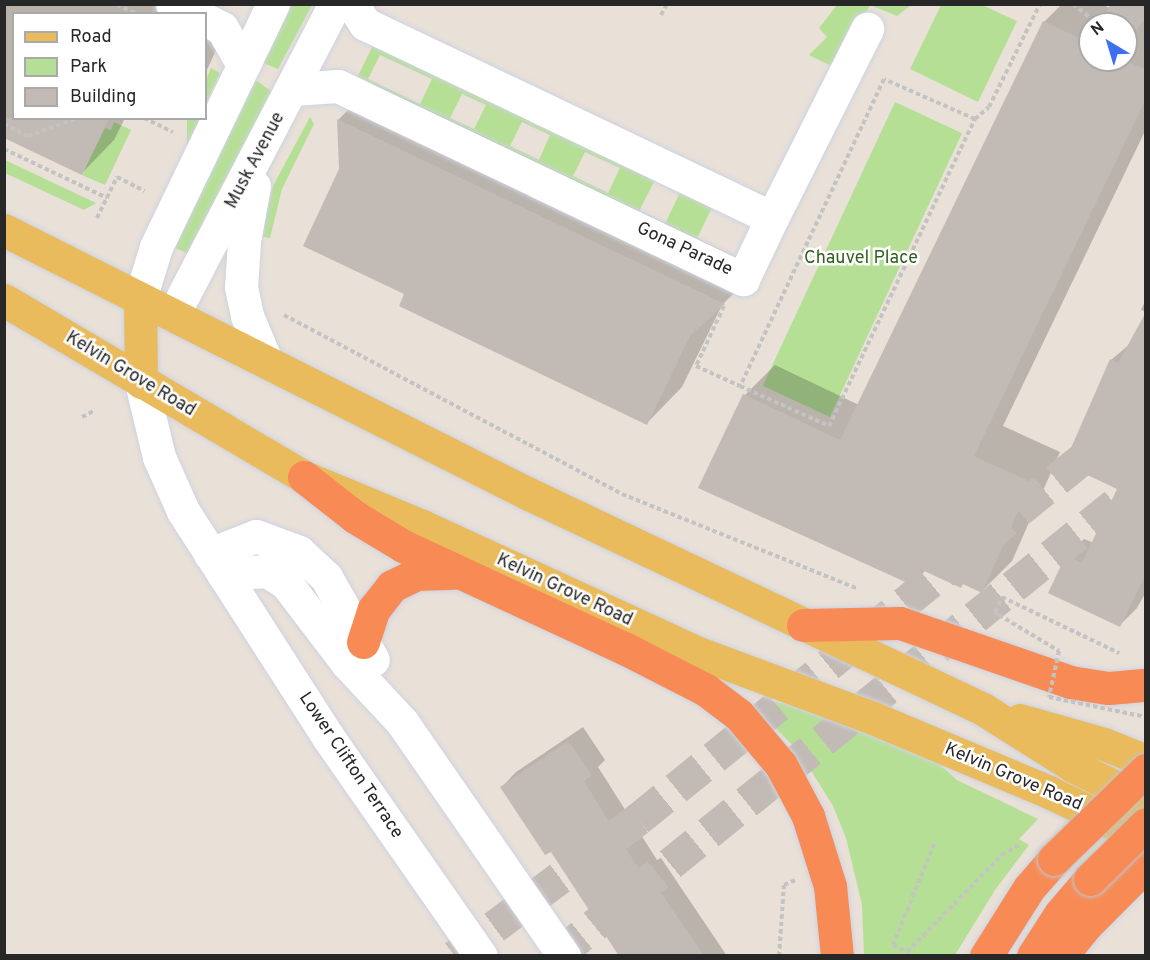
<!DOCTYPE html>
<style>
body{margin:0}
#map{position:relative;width:1150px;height:960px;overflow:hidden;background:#e9e0d8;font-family:Overpass,sans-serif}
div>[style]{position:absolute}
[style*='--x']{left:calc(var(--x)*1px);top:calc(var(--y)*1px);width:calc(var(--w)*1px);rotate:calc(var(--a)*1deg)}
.green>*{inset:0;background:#b6df96;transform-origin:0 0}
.shadow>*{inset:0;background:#0003}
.building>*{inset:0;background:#c1bab5}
.highway-tunnel>*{height:33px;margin-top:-16.5px;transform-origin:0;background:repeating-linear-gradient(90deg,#c2bbb5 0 33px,transparent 0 49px)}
.path>*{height:4px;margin-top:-2px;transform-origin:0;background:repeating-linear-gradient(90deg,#c3c3c3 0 4.5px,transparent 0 7.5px)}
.roads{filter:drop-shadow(0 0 2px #ced3e0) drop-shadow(0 0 2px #ced3e0)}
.minor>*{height:33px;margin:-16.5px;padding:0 16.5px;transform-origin:16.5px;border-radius:16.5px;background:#fff}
.major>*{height:33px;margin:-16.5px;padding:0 16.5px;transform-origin:16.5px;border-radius:16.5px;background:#eabb5c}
.highway>*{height:33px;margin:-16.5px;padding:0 16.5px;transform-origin:16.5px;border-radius:16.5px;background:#f88b55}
.path-bridge>*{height:4px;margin-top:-2px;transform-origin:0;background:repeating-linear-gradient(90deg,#c3c3c3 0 4.5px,transparent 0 7.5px)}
.bridges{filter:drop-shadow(0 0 2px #c3c3c3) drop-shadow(0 0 2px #c3c3c3)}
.highway-bridge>*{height:33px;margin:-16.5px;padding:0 16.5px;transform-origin:16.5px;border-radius:16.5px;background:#f88b55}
span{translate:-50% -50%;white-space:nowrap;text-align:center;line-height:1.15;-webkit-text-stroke:5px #fff;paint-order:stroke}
.street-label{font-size:18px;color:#272727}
.park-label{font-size:18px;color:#305f1b}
.frame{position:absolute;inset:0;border:6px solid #272727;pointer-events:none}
.legend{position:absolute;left:12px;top:12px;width:195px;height:108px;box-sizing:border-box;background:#fff;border:2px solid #a9a9a9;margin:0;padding:8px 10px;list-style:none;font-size:18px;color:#272727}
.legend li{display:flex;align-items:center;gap:12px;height:30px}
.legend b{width:30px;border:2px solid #a9a9a9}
.north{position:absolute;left:1078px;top:12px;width:60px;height:60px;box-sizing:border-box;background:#fff;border:2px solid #a9a9a9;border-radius:50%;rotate:322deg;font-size:16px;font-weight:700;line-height:24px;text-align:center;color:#272727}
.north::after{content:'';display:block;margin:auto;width:21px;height:27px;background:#3c70f2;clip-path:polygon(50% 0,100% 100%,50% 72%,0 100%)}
</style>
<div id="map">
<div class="green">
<div style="clip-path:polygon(285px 5px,312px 5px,278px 69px,261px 62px)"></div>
<div style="clip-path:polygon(837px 5px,911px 5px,897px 16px,870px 5px,838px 69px,809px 55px,827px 37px,819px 28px)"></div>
<div style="clip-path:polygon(941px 5px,982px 5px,1017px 21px,978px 102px,910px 69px)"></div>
<div style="clip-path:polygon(evenodd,376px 39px,659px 172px,635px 219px,353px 86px,376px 39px,380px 55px,432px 79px,420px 104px,368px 79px,380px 55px,376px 39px,462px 94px,486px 105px,474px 129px,450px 118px,462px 94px,376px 39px,522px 122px,550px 135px,539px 160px,510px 146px,522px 122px,376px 39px,585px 152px,620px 168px,608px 193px,573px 176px,585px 152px)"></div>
<div style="clip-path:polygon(211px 68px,220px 73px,206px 103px,206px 80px)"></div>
<div style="clip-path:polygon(254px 79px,271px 91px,195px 250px,189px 254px,173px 247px)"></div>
<div style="left:895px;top:102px;width:74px;height:313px;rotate:25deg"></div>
<div style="clip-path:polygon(310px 117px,314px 124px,282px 189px,270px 238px,260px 236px,273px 186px)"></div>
<div style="left:187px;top:119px;width:11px;height:68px"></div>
<div style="clip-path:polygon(114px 122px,131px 130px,105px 185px,82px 175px,105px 128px,111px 130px)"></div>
<div style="clip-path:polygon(4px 160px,5px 160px,96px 203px,84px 210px,5px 173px)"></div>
<div style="clip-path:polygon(684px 184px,716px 199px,693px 247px,665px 224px)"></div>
<div style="clip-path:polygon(760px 700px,796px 705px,926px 752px,957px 780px,1038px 819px,1019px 839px,1029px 845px,995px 890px,955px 955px,864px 955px,862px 905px,846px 838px,833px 806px,800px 753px,756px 708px)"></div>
</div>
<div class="shadow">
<div style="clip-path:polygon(4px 4px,204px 4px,231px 18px,206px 72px,206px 14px,14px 14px,14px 118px,125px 118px,114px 140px,82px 173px,4px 136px)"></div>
<div style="clip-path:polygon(evenodd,1062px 4px,1102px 4px,1111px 9px,1146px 4px,1146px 129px,1003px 426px,1060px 452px,1012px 561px,982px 591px,926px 570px,912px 583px,745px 395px,775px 365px,859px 405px,1045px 21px,1062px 4px,1090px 24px,1126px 24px,1126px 60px,1090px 60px,1090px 24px)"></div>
<div style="clip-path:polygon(374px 84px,759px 268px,722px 305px,682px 387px,647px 423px,406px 293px,341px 169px,339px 119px)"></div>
<div style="clip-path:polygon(1146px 299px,1146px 312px,1141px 310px)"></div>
<div style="clip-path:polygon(1146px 315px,1146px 592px,1137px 608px,1120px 625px,1067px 556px,1084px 539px,1094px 543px,1119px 489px,1066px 463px,1111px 360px,1131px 343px)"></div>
<div style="clip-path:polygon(583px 727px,605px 760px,598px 767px,657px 860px,661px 858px,727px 956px,621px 956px,552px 850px,502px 787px,516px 772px)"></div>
</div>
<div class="building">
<div style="clip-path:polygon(1110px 4px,1146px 4px,1146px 18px,1126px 42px,1126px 24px,1101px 24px)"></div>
<div style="clip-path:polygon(1043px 21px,1090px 43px,1090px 60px,1125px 60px,1146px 70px,1146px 99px,974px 456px,1031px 482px,982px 593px,963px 584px,961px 588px,920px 569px,912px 585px,698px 488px,743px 394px,840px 440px)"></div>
<div style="clip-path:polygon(4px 118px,109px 118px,82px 175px,4px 138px)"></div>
<div style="clip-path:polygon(337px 119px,725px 304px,690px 336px,647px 425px,399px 306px,404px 294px,303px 246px,339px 169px)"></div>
<div style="clip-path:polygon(1146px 312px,1146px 574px,1120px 627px,1048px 593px,1066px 555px,1082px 563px,1117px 489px,1064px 464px,1110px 359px,1118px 363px)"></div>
<div style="clip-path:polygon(568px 741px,592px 775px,584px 781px,642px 874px,646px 871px,704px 956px,619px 956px,551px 852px,545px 855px,500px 787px)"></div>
</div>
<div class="highway-tunnel">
<div style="--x:455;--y:956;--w:229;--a:-36.8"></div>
<div style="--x:638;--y:819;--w:654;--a:-39.04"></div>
<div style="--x:556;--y:956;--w:759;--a:-38.95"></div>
</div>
<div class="path">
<div style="--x:117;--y:4;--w:21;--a:28"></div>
<div style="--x:1073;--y:4;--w:32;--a:39"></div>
<div style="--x:661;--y:15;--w:13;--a:-61"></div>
<div style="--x:1126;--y:28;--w:9;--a:-49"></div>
<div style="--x:144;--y:118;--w:32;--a:26"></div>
<div style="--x:975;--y:119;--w:18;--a:-41"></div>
<div style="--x:989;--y:107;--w:115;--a:-63.7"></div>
<div style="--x:4;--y:124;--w:27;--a:27"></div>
<div style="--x:28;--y:136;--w:52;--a:-20.2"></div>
<div style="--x:4;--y:149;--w:114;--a:25.4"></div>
<div style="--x:97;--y:218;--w:46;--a:-64"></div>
<div style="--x:117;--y:177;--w:31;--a:27"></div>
<div style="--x:724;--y:306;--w:66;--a:115"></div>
<div style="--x:696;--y:366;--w:48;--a:24.4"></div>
<div style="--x:740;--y:386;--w:98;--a:24.2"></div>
<div style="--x:829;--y:426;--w:340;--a:-64.6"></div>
<div style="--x:975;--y:119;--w:99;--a:-156.3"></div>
<div style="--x:884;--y:79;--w:339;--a:115.1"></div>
<div style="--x:284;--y:315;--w:382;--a:27.9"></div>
<div style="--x:622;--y:494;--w:254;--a:21.9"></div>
<div style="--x:82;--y:417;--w:15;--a:-28"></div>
<div style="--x:999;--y:615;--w:5;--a:-143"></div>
<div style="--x:995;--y:612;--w:17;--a:-65"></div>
<div style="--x:1002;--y:597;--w:130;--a:25.6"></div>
<div style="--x:934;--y:844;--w:109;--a:112.1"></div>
<div style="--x:893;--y:945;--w:16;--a:27"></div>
<div style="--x:907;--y:952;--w:136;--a:-45.6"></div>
<div style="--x:1002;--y:855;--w:21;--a:-31"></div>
<div style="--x:779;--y:956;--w:71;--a:-86"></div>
<div style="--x:784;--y:885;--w:12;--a:-24"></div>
</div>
<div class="roads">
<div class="minor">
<div style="--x:172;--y:4;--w:21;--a:28"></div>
<div style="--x:206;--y:20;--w:18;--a:27"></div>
<div style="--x:222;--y:28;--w:43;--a:60.4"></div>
<div style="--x:293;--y:89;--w:45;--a:-3.8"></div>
<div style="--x:338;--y:86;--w:449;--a:25.5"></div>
<div style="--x:743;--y:279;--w:68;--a:-64.6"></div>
<div style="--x:772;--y:218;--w:451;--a:-154.5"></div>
<div style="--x:365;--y:24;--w:24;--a:-123"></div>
<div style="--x:254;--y:186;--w:56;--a:100.3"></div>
<div style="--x:244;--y:241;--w:46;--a:93.7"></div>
<div style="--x:241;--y:287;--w:30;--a:78"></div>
<div style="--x:247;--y:316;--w:49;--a:67.1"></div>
<div style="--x:772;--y:218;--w:212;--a:-63.3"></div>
<div style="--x:140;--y:299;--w:54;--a:-72.9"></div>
<div style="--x:156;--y:247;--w:270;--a:-64.3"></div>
<div style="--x:173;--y:315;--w:351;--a:-62.5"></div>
<div style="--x:141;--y:382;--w:77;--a:76.5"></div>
<div style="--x:159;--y:457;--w:59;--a:66"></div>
<div style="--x:183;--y:511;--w:269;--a:57.3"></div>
<div style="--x:328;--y:737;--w:267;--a:55.1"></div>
<div style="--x:210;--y:554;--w:49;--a:-21.4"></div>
<div style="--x:256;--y:536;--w:46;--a:20.4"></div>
<div style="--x:299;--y:552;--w:37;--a:43"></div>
<div style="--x:326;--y:577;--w:95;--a:60.5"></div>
<div style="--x:223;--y:574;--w:44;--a:-3.9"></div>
<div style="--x:267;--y:571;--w:22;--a:32"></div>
<div style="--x:286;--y:583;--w:101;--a:52.7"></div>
<div style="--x:347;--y:663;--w:81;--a:47"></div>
<div style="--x:402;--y:722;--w:285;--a:55.3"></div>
</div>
<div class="major">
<div style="--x:4;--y:230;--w:588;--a:26.7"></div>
<div style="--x:529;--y:494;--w:502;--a:25.34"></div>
<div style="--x:983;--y:709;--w:107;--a:32.3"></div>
<div style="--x:1073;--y:766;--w:81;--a:26.3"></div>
<div style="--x:140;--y:299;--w:83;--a:89.3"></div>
<div style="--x:4;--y:300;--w:348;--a:30.5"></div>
<div style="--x:304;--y:477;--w:126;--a:22.5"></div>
<div style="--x:420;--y:525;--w:309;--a:24.7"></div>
<div style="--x:701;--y:654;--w:184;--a:20.4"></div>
<div style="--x:873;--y:718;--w:193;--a:22.8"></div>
<div style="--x:1051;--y:793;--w:106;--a:25.8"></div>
<div style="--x:1020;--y:720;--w:87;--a:15.9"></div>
<div style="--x:1104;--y:744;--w:45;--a:22"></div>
</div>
<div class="highway">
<div style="--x:304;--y:477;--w:65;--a:38.1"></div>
<div style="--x:355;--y:517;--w:56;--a:31.1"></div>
<div style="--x:403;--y:546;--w:246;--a:24.8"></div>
<div style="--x:626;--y:649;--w:90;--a:27.1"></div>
<div style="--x:706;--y:690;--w:41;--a:37.1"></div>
<div style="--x:739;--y:715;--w:65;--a:50"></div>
<div style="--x:781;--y:765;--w:58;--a:62.1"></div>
<div style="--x:808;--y:816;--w:73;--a:72.6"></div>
<div style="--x:830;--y:886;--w:70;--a:84.3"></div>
<div style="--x:803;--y:625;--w:97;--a:-1.2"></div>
<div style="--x:900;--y:623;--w:180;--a:19.1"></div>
<div style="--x:1070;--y:682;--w:39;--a:9"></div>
<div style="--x:1109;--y:688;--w:37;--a:-5"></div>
<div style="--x:363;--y:642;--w:35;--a:-72"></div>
<div style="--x:374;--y:609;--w:29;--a:-52"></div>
<div style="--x:392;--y:586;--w:28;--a:-26"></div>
<div style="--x:417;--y:574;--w:37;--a:-2"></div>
<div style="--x:986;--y:956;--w:80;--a:-57.7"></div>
<div style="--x:1029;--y:888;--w:38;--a:-49"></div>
<div style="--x:1033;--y:956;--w:50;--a:-57.3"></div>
<div style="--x:1060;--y:914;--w:46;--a:-49.4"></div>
<div style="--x:1061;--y:956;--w:38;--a:-51"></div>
<div style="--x:1085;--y:926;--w:86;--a:-45"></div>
</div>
</div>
<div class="path-bridge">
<div style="--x:999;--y:615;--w:70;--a:31"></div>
<div style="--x:1059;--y:651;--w:47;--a:102.3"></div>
<div style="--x:1049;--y:697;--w:99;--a:11.7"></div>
</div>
<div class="bridges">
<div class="highway-bridge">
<div style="--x:1054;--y:859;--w:128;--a:-44.1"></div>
<div style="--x:1090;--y:879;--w:78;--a:-44.5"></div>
</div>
</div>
<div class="street-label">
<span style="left:256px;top:161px;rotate:-62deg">Musk Avenue</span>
<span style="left:684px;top:250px;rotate:25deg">Gona Parade</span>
<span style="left:130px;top:375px;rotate:31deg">Kelvin Grove Road</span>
<span style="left:564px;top:591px;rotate:25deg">Kelvin Grove Road</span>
<span style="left:350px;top:766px;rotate:56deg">Lower Clifton Terrace</span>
<span style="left:1013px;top:778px;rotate:23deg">Kelvin Grove Road</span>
</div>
<div class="park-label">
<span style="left:861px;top:259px">Chauvel Place</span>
</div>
<div class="frame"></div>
<ul class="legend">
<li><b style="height:8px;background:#eabb5c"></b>Road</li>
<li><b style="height:16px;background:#b6df96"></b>Park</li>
<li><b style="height:16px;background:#c1bab5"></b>Building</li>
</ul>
<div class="north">N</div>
</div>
